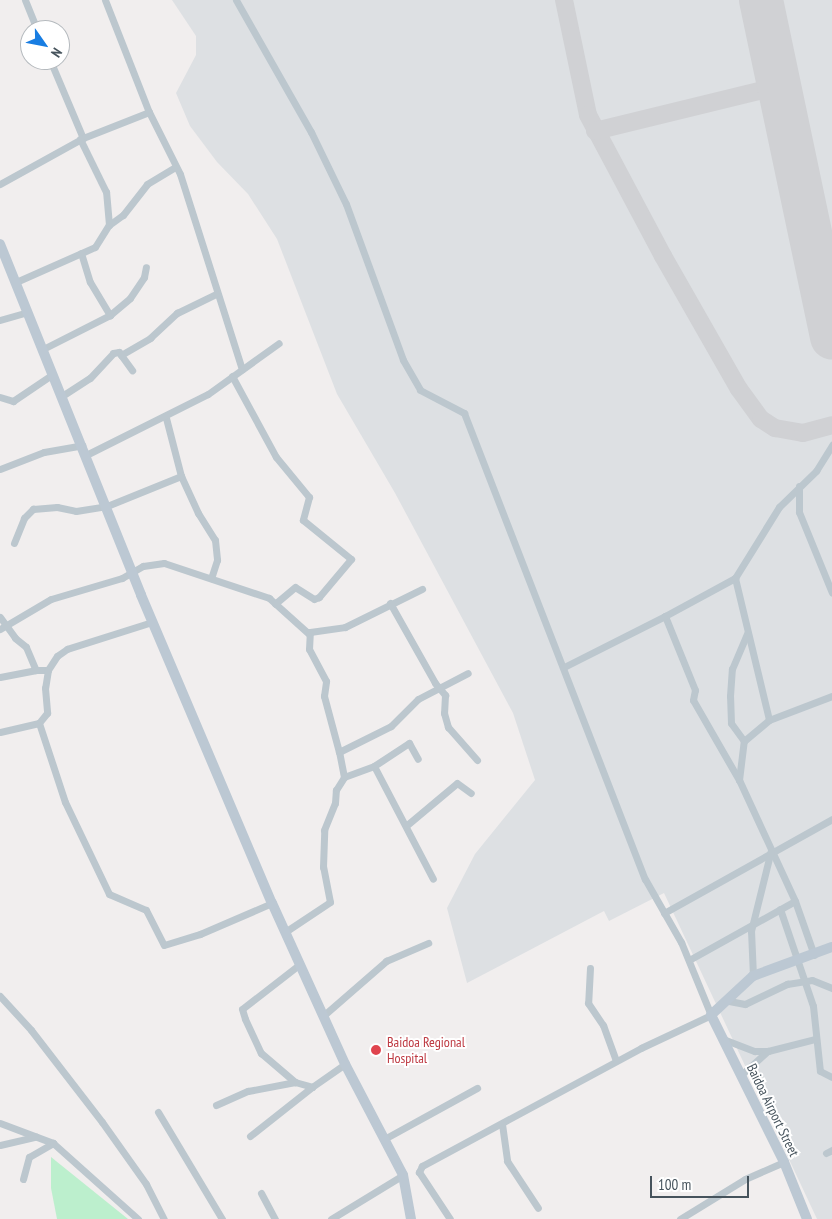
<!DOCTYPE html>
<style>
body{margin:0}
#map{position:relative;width:832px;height:1219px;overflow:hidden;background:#f1eeee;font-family:"PT Sans Narrow",sans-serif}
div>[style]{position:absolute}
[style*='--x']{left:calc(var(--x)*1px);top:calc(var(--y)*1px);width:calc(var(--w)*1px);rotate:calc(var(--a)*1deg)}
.airport>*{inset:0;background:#dde0e3}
.green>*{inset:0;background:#bcefcd}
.taxiway>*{height:18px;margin:-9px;padding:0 9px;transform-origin:9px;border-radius:9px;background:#d0d1d4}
.runway>*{height:44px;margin:-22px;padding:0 22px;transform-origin:22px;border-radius:22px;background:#d0d1d4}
.street>*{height:7px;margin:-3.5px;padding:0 3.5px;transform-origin:3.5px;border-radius:3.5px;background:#bcc7ce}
.secondary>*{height:10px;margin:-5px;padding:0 5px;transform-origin:5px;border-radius:5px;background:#bcc8d3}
.dots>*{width:14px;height:14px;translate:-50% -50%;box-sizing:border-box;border:2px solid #fff;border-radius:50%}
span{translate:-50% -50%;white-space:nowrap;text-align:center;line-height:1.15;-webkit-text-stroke:4px #fff;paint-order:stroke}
.health-label{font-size:14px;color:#be3a42}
.left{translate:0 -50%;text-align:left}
.street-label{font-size:14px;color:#46535c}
.north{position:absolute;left:20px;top:20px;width:50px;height:50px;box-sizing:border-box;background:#fff;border:1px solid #b5babe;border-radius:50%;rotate:123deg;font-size:14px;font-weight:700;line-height:20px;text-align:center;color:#46535c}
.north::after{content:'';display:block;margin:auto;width:18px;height:22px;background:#187de2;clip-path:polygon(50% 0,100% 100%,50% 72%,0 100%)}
.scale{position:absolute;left:650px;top:1176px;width:99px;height:22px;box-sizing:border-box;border:2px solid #46535c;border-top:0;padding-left:6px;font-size:15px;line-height:18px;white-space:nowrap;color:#46535c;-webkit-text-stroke:4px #fff;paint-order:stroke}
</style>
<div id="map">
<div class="airport">
<div style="clip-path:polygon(172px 0,832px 0,832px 1219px,817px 1219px,664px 893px,609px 921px,604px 911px,467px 983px,447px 908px,475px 854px,535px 780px,513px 713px,395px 493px,337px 394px,277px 239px,248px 194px,217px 162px,190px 126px,176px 93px,196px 55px,196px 36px)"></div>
</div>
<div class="green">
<div style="clip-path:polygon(51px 1157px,128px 1219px,57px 1219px,51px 1188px)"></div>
</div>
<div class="taxiway">
<div style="--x:564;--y:0;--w:117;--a:78.2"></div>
<div style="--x:588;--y:115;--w:160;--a:62"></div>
<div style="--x:663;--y:256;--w:153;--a:60.3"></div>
<div style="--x:739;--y:389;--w:37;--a:54"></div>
<div style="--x:761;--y:419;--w:17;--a:33"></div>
<div style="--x:775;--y:428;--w:28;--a:10"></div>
<div style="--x:803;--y:433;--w:30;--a:-15"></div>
<div style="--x:595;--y:131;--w:189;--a:-13.7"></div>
</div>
<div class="runway">
<div style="--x:761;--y:0;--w:345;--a:78.1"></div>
</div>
<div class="street">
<div style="--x:25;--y:0;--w:32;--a:68"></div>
<div style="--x:105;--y:0;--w:120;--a:68.6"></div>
<div style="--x:149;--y:112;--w:69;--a:63.4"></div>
<div style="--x:180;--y:174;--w:205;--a:72.4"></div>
<div style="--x:236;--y:0;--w:152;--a:60.4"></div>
<div style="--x:311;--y:132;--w:80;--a:64.1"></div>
<div style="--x:346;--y:204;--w:166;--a:69.9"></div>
<div style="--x:403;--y:360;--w:34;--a:60"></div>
<div style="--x:420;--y:390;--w:50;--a:27.6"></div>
<div style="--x:464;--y:413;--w:500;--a:68.8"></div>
<div style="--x:645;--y:879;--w:73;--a:60.3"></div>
<div style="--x:681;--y:942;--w:79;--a:67.7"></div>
<div style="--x:711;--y:1015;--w:77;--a:154.8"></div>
<div style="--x:641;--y:1048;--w:249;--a:151.7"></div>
<div style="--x:422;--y:1166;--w:7;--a:117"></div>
<div style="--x:419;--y:1172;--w:56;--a:56.6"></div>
<div style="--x:50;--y:60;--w:85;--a:67.1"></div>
<div style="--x:0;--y:184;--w:95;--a:-29"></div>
<div style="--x:83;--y:138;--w:71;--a:-21.5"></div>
<div style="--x:109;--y:225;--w:17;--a:-36"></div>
<div style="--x:123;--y:215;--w:39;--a:-52"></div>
<div style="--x:147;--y:184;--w:31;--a:-31"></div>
<div style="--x:81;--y:253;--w:30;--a:73"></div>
<div style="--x:90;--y:282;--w:39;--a:59"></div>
<div style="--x:16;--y:282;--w:86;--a:-23.9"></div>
<div style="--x:95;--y:247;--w:26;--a:-58"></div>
<div style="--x:109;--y:225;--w:33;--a:-95"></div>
<div style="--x:106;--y:192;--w:59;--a:-116.1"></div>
<div style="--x:0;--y:320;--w:29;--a:-16"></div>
<div style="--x:43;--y:349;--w:75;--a:-26.9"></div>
<div style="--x:110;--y:315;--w:26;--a:-40"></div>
<div style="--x:130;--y:298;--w:25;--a:-56"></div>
<div style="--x:144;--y:277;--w:10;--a:-79"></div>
<div style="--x:121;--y:355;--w:19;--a:54"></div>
<div style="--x:232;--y:376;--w:92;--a:61.5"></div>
<div style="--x:276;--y:457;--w:52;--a:50.5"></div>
<div style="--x:309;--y:497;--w:24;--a:105"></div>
<div style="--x:303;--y:520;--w:62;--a:39.1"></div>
<div style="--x:351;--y:559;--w:50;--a:130.1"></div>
<div style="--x:319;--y:597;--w:5;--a:158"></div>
<div style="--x:314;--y:599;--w:22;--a:-148"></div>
<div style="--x:295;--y:587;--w:26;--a:140"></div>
<div style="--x:62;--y:396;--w:33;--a:-33"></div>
<div style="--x:90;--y:378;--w:34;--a:-47"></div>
<div style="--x:113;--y:353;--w:6;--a:-9"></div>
<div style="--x:119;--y:352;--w:4;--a:56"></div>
<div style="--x:121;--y:355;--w:34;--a:-30"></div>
<div style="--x:150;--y:338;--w:37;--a:-43"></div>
<div style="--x:177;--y:313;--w:43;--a:-26"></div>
<div style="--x:0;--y:397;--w:14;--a:17"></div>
<div style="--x:13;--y:401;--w:48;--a:-34"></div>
<div style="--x:166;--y:418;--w:60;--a:75.5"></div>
<div style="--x:181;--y:476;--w:41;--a:65.3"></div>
<div style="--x:198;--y:513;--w:32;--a:58"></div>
<div style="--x:215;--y:540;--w:20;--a:84"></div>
<div style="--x:217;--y:560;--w:19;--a:108"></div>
<div style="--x:86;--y:455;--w:136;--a:-26.6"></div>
<div style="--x:208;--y:394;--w:87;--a:-35.7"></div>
<div style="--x:0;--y:469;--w:47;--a:-21.1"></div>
<div style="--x:44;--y:452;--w:39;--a:-10"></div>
<div style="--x:799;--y:486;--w:26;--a:90"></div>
<div style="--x:799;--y:512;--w:87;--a:67.8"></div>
<div style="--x:14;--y:543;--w:27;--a:-68"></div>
<div style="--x:24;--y:518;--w:13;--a:-45"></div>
<div style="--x:33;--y:509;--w:24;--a:-5"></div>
<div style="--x:57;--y:507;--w:19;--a:12"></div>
<div style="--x:76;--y:511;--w:31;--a:-9"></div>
<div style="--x:107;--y:506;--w:80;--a:-22.1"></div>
<div style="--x:735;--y:578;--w:146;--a:76.5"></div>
<div style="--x:390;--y:603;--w:92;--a:60.6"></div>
<div style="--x:435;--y:683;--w:16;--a:50"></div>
<div style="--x:445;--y:695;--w:18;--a:93"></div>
<div style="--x:444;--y:713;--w:15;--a:74"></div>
<div style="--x:448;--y:727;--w:44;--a:48.7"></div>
<div style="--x:0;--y:617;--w:26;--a:54"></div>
<div style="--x:15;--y:638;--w:14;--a:39"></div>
<div style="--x:26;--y:647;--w:25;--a:67"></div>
<div style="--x:36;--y:670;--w:12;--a:0"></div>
<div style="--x:152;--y:622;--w:89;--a:162.4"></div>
<div style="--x:67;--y:649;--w:12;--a:145"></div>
<div style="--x:57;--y:656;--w:17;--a:123"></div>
<div style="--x:48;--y:670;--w:18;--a:99"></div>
<div style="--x:45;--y:688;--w:25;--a:85"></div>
<div style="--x:47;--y:713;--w:13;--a:129"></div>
<div style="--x:39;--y:723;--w:83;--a:71.8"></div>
<div style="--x:65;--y:802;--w:102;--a:64.4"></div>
<div style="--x:109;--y:894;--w:40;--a:23.4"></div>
<div style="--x:146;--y:910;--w:39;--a:63"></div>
<div style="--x:164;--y:945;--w:38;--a:-17"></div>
<div style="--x:200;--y:934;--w:78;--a:-23.3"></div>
<div style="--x:0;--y:629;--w:59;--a:-30.5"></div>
<div style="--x:51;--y:599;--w:74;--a:-16.5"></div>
<div style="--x:122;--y:578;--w:24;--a:-30"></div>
<div style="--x:143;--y:566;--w:21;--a:-8"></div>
<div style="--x:164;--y:563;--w:111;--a:18.4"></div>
<div style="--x:269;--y:598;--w:54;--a:42"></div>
<div style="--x:564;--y:667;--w:113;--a:-26.8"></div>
<div style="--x:0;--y:677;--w:37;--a:-11"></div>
<div style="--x:0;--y:732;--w:40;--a:-13"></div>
<div style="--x:744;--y:741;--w:22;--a:-126"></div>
<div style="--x:731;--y:723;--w:27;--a:-92"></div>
<div style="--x:730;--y:696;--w:27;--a:-86"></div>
<div style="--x:732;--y:669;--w:39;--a:-67"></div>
<div style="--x:339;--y:752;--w:58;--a:-105"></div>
<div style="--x:324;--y:696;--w:15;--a:-82"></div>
<div style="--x:326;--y:681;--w:36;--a:-118"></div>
<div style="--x:309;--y:649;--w:17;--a:-87"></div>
<div style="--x:310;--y:632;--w:35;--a:-8"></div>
<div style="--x:345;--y:627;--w:86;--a:-26.3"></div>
<div style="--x:374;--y:766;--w:127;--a:62.4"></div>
<div style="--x:344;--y:777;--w:32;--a:-20"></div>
<div style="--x:374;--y:766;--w:42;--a:-33.3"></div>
<div style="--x:409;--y:743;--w:18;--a:61"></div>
<div style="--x:739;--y:780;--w:39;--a:-83"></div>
<div style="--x:744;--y:741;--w:33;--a:-40"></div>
<div style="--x:769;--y:720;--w:67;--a:-20.9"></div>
<div style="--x:407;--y:825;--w:65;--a:-40"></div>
<div style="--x:457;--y:783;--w:17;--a:36"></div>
<div style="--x:780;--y:909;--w:102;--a:71.2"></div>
<div style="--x:813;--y:1006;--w:65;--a:83.9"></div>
<div style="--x:820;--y:1071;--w:13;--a:27"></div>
<div style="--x:664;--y:913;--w:193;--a:-29.2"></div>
<div style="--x:285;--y:932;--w:54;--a:-33.7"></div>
<div style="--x:330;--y:902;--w:36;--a:-101"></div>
<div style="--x:323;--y:867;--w:37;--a:-88"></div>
<div style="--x:324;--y:830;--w:29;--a:-68"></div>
<div style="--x:335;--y:803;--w:13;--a:-86"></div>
<div style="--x:336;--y:790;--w:15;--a:-58"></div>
<div style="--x:344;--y:777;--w:25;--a:-101"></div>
<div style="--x:339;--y:752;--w:58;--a:-26.6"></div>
<div style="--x:391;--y:726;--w:38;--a:-45"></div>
<div style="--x:418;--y:699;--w:56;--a:-27.5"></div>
<div style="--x:814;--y:955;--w:57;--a:-109.4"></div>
<div style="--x:795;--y:901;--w:133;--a:-114.8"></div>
<div style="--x:739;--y:780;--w:92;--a:-119.9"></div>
<div style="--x:693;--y:700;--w:10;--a:-79"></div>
<div style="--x:695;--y:690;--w:80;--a:-112.1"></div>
<div style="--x:665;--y:616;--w:80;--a:-28.5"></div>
<div style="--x:735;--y:578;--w:84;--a:-58.2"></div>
<div style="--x:779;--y:507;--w:52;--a:-44.2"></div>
<div style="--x:816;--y:471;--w:31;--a:-58"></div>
<div style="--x:689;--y:960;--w:121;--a:-29.1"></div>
<div style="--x:300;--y:964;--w:73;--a:142.2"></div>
<div style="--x:242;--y:1009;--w:10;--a:73"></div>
<div style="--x:245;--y:1019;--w:38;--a:65"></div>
<div style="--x:261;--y:1053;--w:45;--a:40.5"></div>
<div style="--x:295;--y:1082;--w:18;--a:16"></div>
<div style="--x:312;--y:1087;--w:40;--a:-34.9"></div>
<div style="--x:590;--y:968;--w:35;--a:93"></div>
<div style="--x:588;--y:1003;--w:27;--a:56"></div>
<div style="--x:603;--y:1025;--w:38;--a:70"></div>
<div style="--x:753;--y:976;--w:45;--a:-92.5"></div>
<div style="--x:751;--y:931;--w:83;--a:-76.1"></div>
<div style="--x:0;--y:996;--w:46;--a:47.6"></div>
<div style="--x:31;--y:1030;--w:116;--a:52.3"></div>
<div style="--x:102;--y:1122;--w:76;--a:54.6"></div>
<div style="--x:146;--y:1184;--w:39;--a:63"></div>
<div style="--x:729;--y:1001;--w:16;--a:11"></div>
<div style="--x:745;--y:1004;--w:47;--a:-25.5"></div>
<div style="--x:787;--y:984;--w:25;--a:-9"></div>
<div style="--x:812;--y:980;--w:22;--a:22"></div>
<div style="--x:323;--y:1016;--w:84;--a:-41.1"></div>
<div style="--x:386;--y:961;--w:46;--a:-23.2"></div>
<div style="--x:723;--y:1039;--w:34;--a:21"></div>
<div style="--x:755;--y:1051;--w:13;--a:0"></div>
<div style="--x:768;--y:1051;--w:49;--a:-14.3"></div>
<div style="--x:741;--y:1075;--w:36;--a:-42"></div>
<div style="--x:216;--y:1105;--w:35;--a:-24"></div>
<div style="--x:248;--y:1091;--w:48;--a:-10.8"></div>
<div style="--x:158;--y:1112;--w:125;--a:59.1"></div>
<div style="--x:0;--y:1123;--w:57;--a:20.7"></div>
<div style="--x:502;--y:1124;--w:37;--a:82"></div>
<div style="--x:507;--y:1161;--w:56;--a:56.6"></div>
<div style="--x:250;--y:1136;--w:79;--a:-38.3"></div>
<div style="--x:386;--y:1138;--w:104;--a:-28.8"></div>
<div style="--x:0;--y:1145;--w:37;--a:-13"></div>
<div style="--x:826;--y:1153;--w:7;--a:-27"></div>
<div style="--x:23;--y:1179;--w:23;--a:-75"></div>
<div style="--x:29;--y:1157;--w:28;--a:-30"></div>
<div style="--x:53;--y:1143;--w:114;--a:41.8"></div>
<div style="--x:261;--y:1193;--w:30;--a:62"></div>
<div style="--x:331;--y:1219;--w:84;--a:-31.4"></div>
<div style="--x:680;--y:1219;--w:76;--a:-31.6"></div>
<div style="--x:745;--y:1179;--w:43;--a:-23.6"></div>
</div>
<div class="secondary">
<div style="--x:0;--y:244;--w:378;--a:68.1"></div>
<div style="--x:141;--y:595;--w:335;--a:67"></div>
<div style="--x:272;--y:903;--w:177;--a:65.6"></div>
<div style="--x:345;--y:1064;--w:125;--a:62.4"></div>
<div style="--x:403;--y:1175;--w:45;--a:79.7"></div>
<div style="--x:807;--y:1219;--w:61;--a:-112"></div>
<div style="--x:784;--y:1162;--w:164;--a:-116.4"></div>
<div style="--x:711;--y:1015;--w:57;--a:-42.9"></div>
<div style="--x:753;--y:976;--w:84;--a:-20.2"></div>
</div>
<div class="dots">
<div style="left:376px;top:1050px;background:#e0444e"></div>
</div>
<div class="health-label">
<span class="left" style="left:387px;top:1050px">Baidoa Regional<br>Hospital</span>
</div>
<div class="street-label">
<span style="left:773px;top:1110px;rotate:64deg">Baidoa Airport Street</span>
</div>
<div class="north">N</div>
<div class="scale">100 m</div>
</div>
